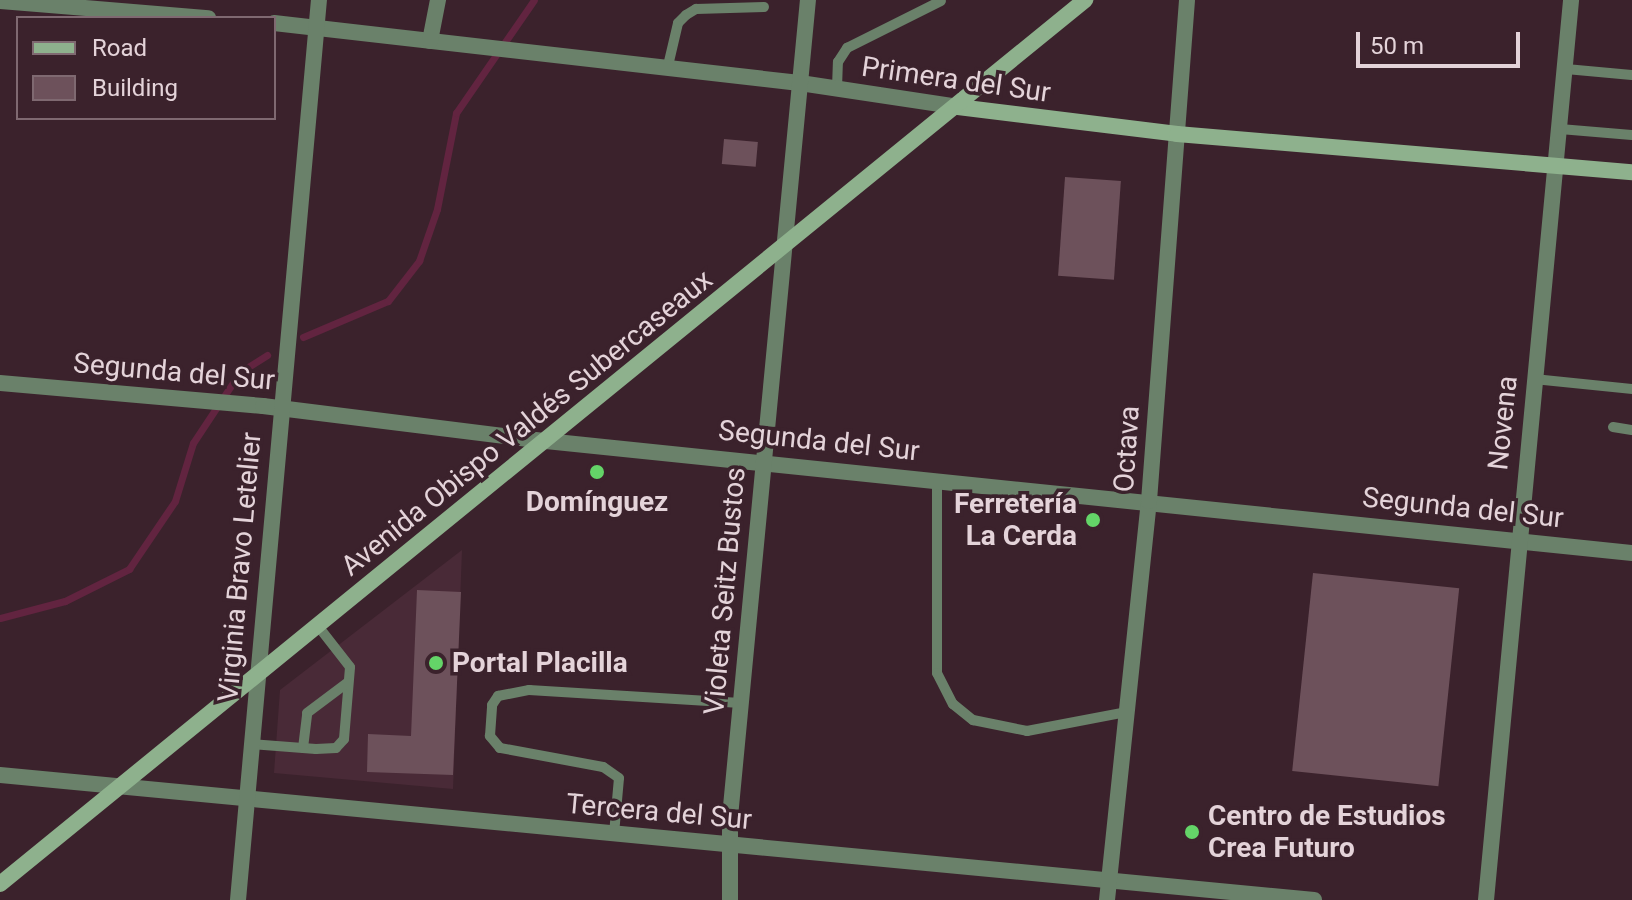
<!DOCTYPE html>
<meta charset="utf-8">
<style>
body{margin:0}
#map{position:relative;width:1632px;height:900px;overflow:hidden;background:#3b222c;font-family:Roboto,sans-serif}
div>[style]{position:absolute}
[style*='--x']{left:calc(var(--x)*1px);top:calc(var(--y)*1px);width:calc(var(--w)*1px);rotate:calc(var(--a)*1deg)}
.built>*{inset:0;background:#492a37}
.stream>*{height:7px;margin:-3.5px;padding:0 3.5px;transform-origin:3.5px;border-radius:3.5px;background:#622440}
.building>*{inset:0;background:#6d515b;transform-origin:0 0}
.lane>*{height:10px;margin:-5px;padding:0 5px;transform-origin:5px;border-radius:5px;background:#6a816a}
.street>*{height:16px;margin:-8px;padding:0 8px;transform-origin:8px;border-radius:8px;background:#6a816a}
.secondary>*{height:16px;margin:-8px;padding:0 8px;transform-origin:8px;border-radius:8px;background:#8eb18d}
.dots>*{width:22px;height:22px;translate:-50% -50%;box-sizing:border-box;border:4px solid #3b222c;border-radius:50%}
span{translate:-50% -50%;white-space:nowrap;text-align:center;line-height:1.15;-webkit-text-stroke:7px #3b222c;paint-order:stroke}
.street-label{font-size:28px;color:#e4d3d9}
.poi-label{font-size:28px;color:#e4d3d9;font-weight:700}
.right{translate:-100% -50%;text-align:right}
.left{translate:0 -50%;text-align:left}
.legend{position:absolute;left:16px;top:16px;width:260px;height:104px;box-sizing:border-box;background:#3b222c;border:2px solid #7f6971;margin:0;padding:10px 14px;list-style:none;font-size:24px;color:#e4d3d9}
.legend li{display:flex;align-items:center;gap:16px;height:40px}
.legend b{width:40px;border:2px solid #7f6971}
.scale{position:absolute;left:1356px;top:32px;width:164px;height:36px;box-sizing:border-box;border:4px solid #e4d3d9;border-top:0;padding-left:10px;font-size:24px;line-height:28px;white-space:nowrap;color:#e4d3d9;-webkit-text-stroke:6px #3b222c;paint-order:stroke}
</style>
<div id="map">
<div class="built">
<div style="clip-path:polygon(462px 550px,453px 789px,274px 773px,280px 690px)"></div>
</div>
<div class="stream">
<div style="--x:303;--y:337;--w:92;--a:-23"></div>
<div style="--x:388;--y:301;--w:51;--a:-52.2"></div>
<div style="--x:419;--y:261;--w:55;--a:-70.9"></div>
<div style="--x:437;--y:209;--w:98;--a:-78.8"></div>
<div style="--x:456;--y:113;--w:137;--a:-55.4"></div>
<div style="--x:0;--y:618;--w:67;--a:-14.7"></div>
<div style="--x:65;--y:601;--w:72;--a:-26.6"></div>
<div style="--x:129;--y:569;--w:82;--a:-55.9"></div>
<div style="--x:175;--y:501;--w:61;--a:-72.8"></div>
<div style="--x:193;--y:443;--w:85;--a:-56.5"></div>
<div style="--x:240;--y:372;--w:32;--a:-32"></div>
</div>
<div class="building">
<div style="left:724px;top:139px;width:34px;height:25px;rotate:5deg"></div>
<div style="left:1065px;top:177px;width:56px;height:99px;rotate:4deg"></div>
<div style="left:1313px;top:573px;width:147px;height:199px;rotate:6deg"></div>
<div style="clip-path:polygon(417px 590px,461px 592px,453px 775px,367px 772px,368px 734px,411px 736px)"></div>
</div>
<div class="lane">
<div style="--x:1566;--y:69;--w:66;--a:5.2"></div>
<div style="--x:667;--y:70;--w:48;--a:-76.8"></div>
<div style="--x:678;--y:23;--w:11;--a:-45"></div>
<div style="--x:686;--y:15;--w:12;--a:-31"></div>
<div style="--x:696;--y:9;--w:68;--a:-1.7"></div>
<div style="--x:837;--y:88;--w:26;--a:-88"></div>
<div style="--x:838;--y:62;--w:17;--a:-57"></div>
<div style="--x:847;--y:48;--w:105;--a:-26.6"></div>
<div style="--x:1560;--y:129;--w:72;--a:4.8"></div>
<div style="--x:1534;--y:379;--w:99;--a:5.8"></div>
<div style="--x:1613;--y:427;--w:19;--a:9"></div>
<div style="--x:937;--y:479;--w:194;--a:90"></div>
<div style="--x:937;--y:673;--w:35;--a:63"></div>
<div style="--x:953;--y:704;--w:26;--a:39"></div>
<div style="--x:973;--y:720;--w:55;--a:11.5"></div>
<div style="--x:1027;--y:731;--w:102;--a:-10.8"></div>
<div style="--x:252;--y:744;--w:64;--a:4.5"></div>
<div style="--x:316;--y:749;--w:20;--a:-3"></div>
<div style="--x:336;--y:748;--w:12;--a:-48"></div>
<div style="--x:344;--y:739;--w:72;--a:-85.2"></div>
<div style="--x:350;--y:667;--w:52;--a:-128"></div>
<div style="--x:303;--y:748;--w:35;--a:-83"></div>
<div style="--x:307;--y:713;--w:50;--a:-36.9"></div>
<div style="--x:614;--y:834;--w:56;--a:-84.9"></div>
<div style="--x:619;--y:778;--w:19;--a:-145"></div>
<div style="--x:603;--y:767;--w:105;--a:-169.5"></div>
<div style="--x:500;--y:748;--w:16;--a:-130"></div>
<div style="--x:490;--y:736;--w:31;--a:-86"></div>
<div style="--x:492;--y:705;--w:11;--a:-56"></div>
<div style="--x:498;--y:696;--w:32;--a:-11"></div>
<div style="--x:529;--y:690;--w:212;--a:3.5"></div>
</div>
<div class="street">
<div style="--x:0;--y:1;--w:209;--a:4.7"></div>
<div style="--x:274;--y:23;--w:529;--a:6.51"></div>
<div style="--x:800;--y:83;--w:160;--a:8.6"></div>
<div style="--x:430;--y:41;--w:42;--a:-79"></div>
<div style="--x:0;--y:383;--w:264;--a:5"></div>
<div style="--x:263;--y:406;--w:285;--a:7.1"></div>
<div style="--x:546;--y:441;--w:1092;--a:5.89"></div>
<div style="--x:0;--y:775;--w:1320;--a:5.43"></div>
<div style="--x:238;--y:900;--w:904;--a:-84.86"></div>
<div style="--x:730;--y:900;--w:83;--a:-90"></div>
<div style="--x:730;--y:817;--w:821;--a:-84.55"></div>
<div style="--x:1107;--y:900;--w:401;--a:-84"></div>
<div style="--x:1149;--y:501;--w:502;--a:-85.66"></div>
<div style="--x:1486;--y:900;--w:904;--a:-84.6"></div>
</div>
<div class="secondary">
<div style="--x:958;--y:107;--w:221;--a:7"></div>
<div style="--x:1177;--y:134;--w:457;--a:4.8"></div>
<div style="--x:0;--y:884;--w:1400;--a:-39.17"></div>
</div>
<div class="dots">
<div style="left:597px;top:472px;background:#64d468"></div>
<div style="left:1093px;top:520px;background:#64d468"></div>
<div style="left:436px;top:663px;background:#64d468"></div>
<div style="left:1192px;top:832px;background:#64d468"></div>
</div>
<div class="street-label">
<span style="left:956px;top:80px;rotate:8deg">Primera del Sur</span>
<span style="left:174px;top:372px;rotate:5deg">Segunda del Sur</span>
<span style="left:527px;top:423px;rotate:-39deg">Avenida Obispo Valdés Subercaseaux</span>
<span style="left:1503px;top:423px;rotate:-84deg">Novena</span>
<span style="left:819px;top:441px;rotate:6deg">Segunda del Sur</span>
<span style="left:1127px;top:449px;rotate:-86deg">Octava</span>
<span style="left:1463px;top:508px;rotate:6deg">Segunda del Sur</span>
<span style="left:240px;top:567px;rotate:-85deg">Virginia Bravo Letelier</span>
<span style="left:725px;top:591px;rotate:-85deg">Violeta Seitz Bustos</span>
<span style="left:659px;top:812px;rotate:5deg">Tercera del Sur</span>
</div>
<div class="poi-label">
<span style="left:597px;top:502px">Domínguez</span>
<span class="right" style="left:1077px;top:520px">Ferretería<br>La Cerda</span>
<span class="left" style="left:452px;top:663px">Portal Placilla</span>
<span class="left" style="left:1208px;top:832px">Centro de Estudios<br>Crea Futuro</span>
</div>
<ul class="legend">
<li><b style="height:10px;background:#8eb18d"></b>Road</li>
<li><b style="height:22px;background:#6d515b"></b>Building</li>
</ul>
<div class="scale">50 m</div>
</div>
